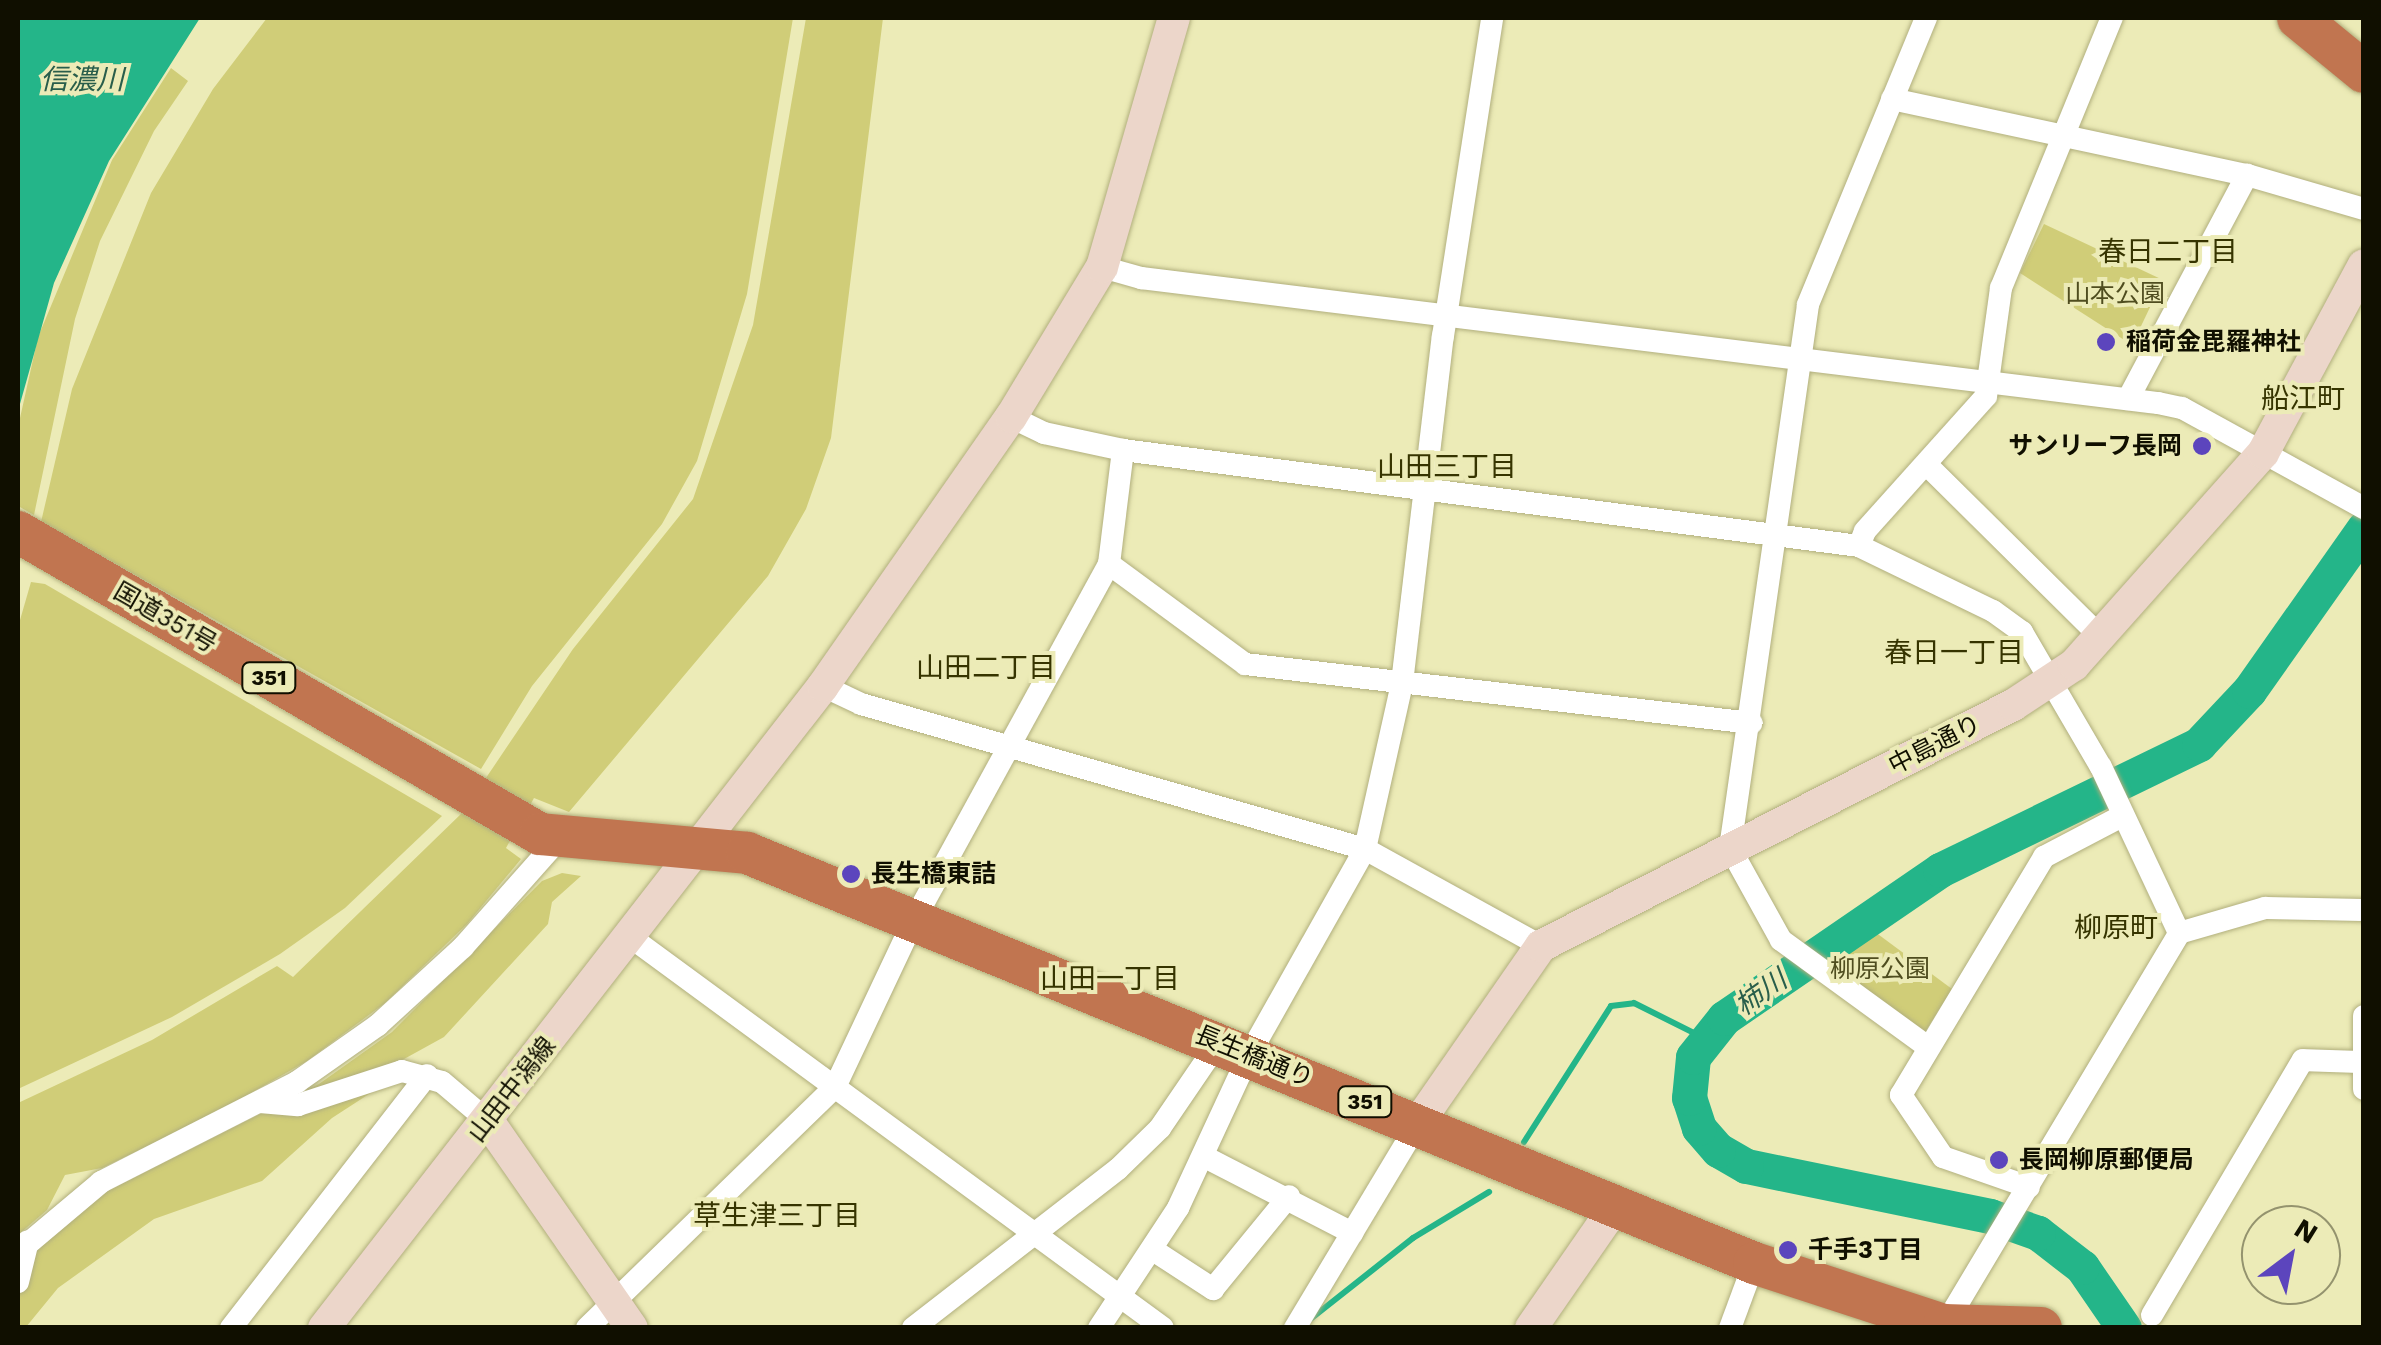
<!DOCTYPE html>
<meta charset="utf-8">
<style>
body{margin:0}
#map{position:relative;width:2381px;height:1345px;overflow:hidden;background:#ecebb7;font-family:"Work Sans","Noto Sans JP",sans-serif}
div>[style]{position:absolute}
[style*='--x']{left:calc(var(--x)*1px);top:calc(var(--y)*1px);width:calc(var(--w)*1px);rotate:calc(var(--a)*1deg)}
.green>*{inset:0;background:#d0cd78}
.water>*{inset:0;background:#24b589}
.stream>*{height:6px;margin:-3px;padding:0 3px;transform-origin:3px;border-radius:3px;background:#24b589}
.river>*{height:35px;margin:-17.5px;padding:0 17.5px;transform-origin:17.5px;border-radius:17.5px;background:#24b589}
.roads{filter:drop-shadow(0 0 2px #b1af7d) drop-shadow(0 0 2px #b1af7d)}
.street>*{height:22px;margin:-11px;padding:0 11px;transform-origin:11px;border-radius:11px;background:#fff}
.secondary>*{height:32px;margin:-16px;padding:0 16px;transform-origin:16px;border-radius:16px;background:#ecd6ca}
.highway>*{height:42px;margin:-21px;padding:0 21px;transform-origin:21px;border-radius:21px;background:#c17550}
.dots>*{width:28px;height:28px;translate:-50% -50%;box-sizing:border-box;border:5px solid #ecebb7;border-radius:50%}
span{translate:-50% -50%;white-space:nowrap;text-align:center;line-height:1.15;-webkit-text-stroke:8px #ecebb7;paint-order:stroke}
.shield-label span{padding:2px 8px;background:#ecebb7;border:2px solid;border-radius:8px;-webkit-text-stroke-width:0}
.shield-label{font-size:22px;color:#100f00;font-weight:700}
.park-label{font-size:25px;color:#4f4d1f}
.poi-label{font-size:25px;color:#100f00;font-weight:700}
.left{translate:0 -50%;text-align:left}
.right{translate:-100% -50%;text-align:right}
.street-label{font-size:25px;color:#100f00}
.water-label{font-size:28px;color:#295e4b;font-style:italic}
.neighbourhood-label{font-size:28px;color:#363400}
.frame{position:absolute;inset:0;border:20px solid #100f00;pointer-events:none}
.north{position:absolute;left:2241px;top:1205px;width:100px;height:100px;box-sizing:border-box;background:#ecebb7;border:2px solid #94936e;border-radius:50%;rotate:32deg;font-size:28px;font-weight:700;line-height:40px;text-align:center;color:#100f00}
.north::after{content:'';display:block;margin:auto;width:35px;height:45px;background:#5c45bd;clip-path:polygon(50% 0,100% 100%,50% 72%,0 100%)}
</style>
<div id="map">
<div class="green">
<div style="clip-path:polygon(267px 18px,793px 18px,747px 294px,697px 461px,662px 524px,532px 686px,481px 769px,41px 522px,72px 389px,151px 193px,213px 89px)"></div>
<div style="clip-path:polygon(806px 18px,883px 18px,831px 438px,806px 509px,768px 576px,569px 812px,534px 798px,506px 848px,521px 859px,467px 924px,385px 1003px,307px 1061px,223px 1109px,102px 1168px,65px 1175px,47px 1210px,18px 1235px,18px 1103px,152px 1040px,277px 966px,293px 977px,463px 812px,573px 649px,693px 499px,753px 325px)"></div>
<div style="clip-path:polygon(171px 68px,188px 81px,154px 131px,100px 241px,75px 319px,34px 515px,18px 506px,18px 427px,38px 337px,112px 160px)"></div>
<div style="clip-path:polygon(2044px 224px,2163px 280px,2132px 345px,2020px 273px)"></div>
<div style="clip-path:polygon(31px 582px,45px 584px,442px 816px,345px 908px,280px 954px,172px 1017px,18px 1089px,18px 627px)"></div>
<div style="clip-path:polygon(562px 873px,581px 876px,552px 902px,548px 924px,444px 1037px,395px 1064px,389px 1081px,332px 1118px,262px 1181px,154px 1219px,58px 1288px,26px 1327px,18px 1328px,18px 1264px,108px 1191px,319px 1084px,392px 1032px,542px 881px)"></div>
<div style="clip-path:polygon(1871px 929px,1952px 989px,1925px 1032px,1822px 963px)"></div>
</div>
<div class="water">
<div style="clip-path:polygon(18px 18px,200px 18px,109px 161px,54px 283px,18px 411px)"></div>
</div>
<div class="stream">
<div style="--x:1524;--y:1142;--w:161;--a:-57.4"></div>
<div style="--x:1611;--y:1006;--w:23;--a:-7"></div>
<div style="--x:1634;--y:1003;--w:78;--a:26.6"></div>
<div style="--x:1308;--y:1321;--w:134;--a:-38.3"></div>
<div style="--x:1413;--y:1238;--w:89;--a:-31.2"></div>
</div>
<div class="river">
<div style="--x:2124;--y:1328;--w:74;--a:-124.5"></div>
<div style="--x:2082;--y:1267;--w:56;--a:-142.3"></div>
<div style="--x:2038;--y:1233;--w:51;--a:-160.5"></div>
<div style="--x:1990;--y:1216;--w:249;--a:-168.4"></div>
<div style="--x:1746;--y:1166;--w:32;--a:-150"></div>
<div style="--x:1718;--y:1150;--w:29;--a:-131"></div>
<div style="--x:1699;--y:1128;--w:32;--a:-108"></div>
<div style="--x:1689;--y:1098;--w:41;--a:-84.4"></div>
<div style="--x:1693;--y:1057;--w:50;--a:-51.5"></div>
<div style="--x:1724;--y:1018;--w:262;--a:-34.4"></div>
<div style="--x:1940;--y:870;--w:288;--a:-25.9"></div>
<div style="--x:2199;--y:744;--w:73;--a:-46.7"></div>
<div style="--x:2249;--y:691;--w:199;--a:-54.8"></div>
</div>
<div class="roads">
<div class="street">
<div style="--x:1926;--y:18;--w:310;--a:112.4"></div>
<div style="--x:1808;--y:305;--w:549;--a:98.17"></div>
<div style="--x:1730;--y:848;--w:105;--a:61"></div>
<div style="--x:1781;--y:940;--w:182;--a:36.1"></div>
<div style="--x:1892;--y:99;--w:363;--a:12.1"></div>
<div style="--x:2247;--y:175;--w:122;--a:16.2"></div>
<div style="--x:1102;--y:267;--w:41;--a:15.8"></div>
<div style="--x:1141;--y:278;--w:1025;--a:7.01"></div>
<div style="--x:2158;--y:403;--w:25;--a:12"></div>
<div style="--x:2182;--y:408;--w:208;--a:28.8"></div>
<div style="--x:2128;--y:399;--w:254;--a:-62"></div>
<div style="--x:1011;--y:417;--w:37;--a:26"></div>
<div style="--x:1044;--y:433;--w:81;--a:12.1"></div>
<div style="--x:1123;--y:450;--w:742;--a:7.43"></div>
<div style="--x:1859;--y:546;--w:149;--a:25.9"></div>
<div style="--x:1993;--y:611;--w:36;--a:36"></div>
<div style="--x:2022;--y:632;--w:156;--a:59.7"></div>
<div style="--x:2101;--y:767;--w:183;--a:64.8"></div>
<div style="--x:1927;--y:465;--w:245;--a:44.7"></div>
<div style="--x:1859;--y:546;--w:16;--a:-68"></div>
<div style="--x:1865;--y:531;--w:181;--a:-48.1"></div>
<div style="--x:1986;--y:396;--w:109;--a:-82.1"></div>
<div style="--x:2001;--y:288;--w:292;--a:-67.7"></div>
<div style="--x:1109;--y:564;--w:169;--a:36.3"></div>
<div style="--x:1245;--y:664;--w:510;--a:6.64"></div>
<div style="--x:823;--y:686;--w:42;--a:25.3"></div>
<div style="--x:861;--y:704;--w:524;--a:16.05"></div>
<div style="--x:1365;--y:849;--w:201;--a:28.9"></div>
<div style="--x:629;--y:936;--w:662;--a:36.28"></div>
<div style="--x:2364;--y:1016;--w:73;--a:90"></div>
<div style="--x:260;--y:1102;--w:38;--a:5"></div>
<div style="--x:298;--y:1105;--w:109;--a:-18.1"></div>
<div style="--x:402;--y:1071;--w:41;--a:15.4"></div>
<div style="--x:442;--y:1082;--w:60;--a:40.3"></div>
<div style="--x:1203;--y:1156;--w:168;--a:27.3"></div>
<div style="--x:2029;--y:1187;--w:91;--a:-160.8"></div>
<div style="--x:1943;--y:1157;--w:75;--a:-124.1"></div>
<div style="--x:1901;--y:1095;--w:278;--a:-59"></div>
<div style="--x:2044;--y:857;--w:88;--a:-27.7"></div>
<div style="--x:1153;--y:1250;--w:72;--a:33"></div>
<div style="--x:1213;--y:1289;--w:120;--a:-50.7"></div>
<div style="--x:18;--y:1252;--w:109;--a:-40.1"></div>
<div style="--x:101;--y:1182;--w:220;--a:-27"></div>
<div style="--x:297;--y:1082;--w:99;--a:-35.1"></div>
<div style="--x:378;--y:1025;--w:115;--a:-42.5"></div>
<div style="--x:463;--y:947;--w:144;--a:-48.4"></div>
<div style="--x:18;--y:1282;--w:42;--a:-76.3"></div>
<div style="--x:2152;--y:1315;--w:296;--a:-59.4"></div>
<div style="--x:2303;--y:1060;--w:61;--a:1.9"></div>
<div style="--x:231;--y:1328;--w:320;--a:-52.2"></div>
<div style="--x:587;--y:1328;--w:346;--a:-44.2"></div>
<div style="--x:835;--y:1087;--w:183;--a:-64.7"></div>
<div style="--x:913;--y:922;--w:408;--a:-61.3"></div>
<div style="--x:1109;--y:564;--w:115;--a:-83"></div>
<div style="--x:913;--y:1328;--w:259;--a:-37.8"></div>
<div style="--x:1118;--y:1169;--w:59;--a:-44.3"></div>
<div style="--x:1160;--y:1128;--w:103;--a:-55.7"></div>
<div style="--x:1099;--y:1328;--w:144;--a:-56.6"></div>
<div style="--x:1178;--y:1208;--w:169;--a:-65.1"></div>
<div style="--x:1249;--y:1055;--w:236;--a:-60.6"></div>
<div style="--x:1365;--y:849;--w:170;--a:-77.4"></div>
<div style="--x:1402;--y:683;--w:349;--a:-83.3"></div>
<div style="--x:1443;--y:336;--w:322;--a:-81.2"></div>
<div style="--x:1295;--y:1328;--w:239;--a:-59"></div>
<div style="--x:1730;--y:1328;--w:69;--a:-69.7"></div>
<div style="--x:1943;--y:1328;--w:460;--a:-59.1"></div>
<div style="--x:2179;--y:933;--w:90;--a:-16.2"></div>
<div style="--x:2265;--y:908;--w:99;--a:1.2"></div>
</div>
<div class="secondary">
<div style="--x:488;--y:1121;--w:252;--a:55.2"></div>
<div style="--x:1418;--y:1123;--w:216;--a:-55.2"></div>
<div style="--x:1541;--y:946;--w:530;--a:-27.05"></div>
<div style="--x:2013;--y:705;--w:73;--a:-33.3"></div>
<div style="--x:2074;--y:665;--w:284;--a:-48.3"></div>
<div style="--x:2263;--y:453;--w:213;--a:-61.8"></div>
<div style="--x:324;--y:1328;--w:813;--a:-52.14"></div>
<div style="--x:823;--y:686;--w:328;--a:-55.1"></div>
<div style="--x:1011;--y:417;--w:175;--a:-58.8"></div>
<div style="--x:1102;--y:267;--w:259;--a:-73.9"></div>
<div style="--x:1531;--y:1328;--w:142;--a:-55.3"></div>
</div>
<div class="highway">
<div style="--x:2298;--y:18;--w:85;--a:39.3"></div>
<div style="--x:18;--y:532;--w:603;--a:30.05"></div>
<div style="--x:540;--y:834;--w:208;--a:5.2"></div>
<div style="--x:747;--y:853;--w:1087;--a:22.15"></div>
<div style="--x:1754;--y:1263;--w:200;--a:18.1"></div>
<div style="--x:1944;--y:1325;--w:97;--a:1.8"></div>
</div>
</div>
<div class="dots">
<div style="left:2106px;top:342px;background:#5c45bd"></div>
<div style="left:2202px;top:446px;background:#5c45bd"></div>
<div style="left:851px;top:874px;background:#5c45bd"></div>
<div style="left:1999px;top:1160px;background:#5c45bd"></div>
<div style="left:1788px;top:1250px;background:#5c45bd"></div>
</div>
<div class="shield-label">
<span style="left:269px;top:678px">351</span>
<span style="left:1365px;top:1102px">351</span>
</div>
<div class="park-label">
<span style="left:2115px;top:294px">山本公園</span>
<span style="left:1880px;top:969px">柳原公園</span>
</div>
<div class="poi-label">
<span class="left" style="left:2126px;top:342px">稲荷金毘羅神社</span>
<span class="right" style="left:2182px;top:446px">サンリーフ長岡</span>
<span class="left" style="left:871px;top:874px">長生橋東詰</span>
<span class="left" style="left:2019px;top:1160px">長岡柳原郵便局</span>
<span class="left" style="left:1808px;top:1250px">千手3丁目</span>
</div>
<div class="street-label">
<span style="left:165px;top:618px;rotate:30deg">国道351号</span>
<span style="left:1935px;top:745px;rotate:-27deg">中島通り</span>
<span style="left:1254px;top:1057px;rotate:22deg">長生橋通り</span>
<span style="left:512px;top:1090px;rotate:-52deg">山田中潟線</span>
</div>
<div class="water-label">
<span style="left:82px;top:80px">信濃川</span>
<span style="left:1761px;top:993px;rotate:-35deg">柿川</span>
</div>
<div class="neighbourhood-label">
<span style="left:2168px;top:252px">春日二丁目</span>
<span style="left:2303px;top:399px">船江町</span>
<span style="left:1447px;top:467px">山田三丁目</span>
<span style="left:1954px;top:653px">春日一丁目</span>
<span style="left:986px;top:668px">山田二丁目</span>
<span style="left:2116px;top:928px">柳原町</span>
<span style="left:1110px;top:979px">山田一丁目</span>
<span style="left:777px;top:1216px">草生津三丁目</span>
</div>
<div class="frame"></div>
<div class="north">N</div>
</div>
